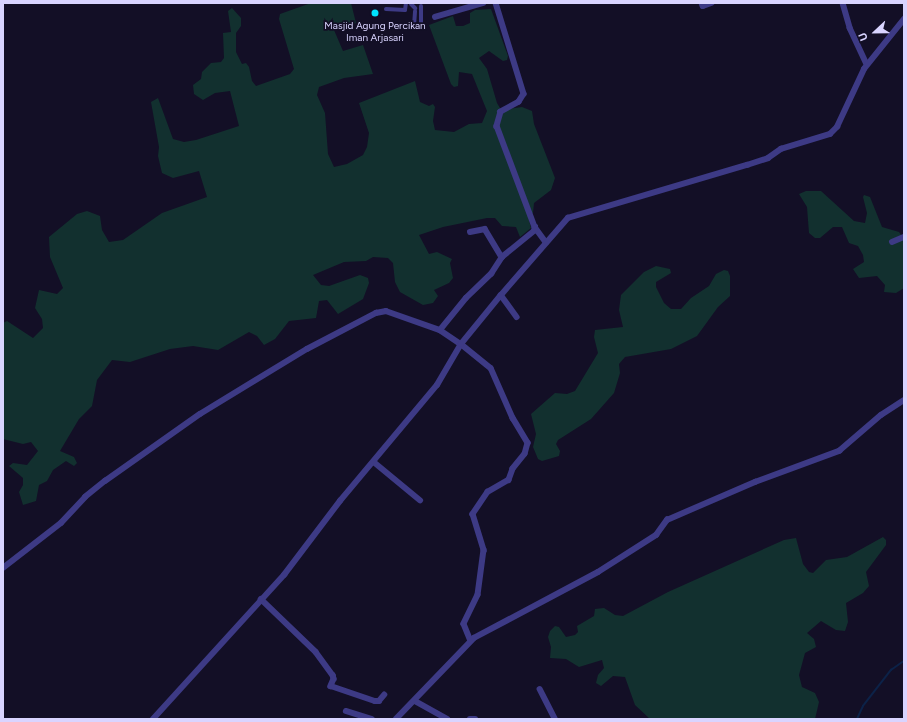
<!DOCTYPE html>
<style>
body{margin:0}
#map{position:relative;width:907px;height:722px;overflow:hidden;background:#130f26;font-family:Figtree,sans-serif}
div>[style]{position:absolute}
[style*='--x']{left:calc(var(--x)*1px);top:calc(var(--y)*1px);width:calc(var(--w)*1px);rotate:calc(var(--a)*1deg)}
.green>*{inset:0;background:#12302f}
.stream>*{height:1.5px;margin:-0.75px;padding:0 0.75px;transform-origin:0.75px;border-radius:0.75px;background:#0c2248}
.pedestrian>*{height:4px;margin:-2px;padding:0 2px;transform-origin:2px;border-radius:2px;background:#3d3a85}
.minor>*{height:5.5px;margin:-2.75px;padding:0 2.75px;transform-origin:2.75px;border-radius:2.75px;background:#3d3a85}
.dots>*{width:11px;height:11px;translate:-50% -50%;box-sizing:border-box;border:2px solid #130f26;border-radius:50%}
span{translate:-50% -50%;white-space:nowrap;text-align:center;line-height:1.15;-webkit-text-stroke:3.5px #130f26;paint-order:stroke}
.poi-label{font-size:10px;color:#d9d4ff}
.frame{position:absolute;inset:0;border:4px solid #d9d4ff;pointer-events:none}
.north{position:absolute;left:855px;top:12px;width:40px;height:40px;-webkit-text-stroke:3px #130f26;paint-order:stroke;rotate:248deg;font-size:11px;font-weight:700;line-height:16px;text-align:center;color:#d9d4ff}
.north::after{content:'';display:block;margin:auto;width:14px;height:18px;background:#d9d4ff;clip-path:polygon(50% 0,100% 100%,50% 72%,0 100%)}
</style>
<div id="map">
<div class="green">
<div style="clip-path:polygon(311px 3px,351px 3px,356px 23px,334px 30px,343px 51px,363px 45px,373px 74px,344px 78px,319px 87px,317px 95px,325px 113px,328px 154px,334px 167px,347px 164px,363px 155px,367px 147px,369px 133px,359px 103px,415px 81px,420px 102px,429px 106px,433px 104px,435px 107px,433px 121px,435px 130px,454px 132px,469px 124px,482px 123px,487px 111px,472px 74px,459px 72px,458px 86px,454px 87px,451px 84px,429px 25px,453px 16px,456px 26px,463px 26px,470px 23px,470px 13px,475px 10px,491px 9px,508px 56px,507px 60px,503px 61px,489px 51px,479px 58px,487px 69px,497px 103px,503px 113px,508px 109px,522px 107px,532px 111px,534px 124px,555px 178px,551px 190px,534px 203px,533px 213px,528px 216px,531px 228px,520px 237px,516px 227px,502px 226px,495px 218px,487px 218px,443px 227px,419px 235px,429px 254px,437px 252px,452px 259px,450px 263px,453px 278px,449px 283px,434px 290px,438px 296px,433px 303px,423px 305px,400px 292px,395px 282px,393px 263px,388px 258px,373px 257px,366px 261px,344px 262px,313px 275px,321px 285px,329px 286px,360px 275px,368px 278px,369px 283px,363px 299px,338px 314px,327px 300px,319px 301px,316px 318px,289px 321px,275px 339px,264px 345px,257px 336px,249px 332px,218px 350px,193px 346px,170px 349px,130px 362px,112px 360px,97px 380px,92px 406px,79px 419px,60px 451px,74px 457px,77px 463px,74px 466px,66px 461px,53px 470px,47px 481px,39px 485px,36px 501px,23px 505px,19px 492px,23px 485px,23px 478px,9px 466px,13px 463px,27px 465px,38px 451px,31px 442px,23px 444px,3px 439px,3px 323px,7px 321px,33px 338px,43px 328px,42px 319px,35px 308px,39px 290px,57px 294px,63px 288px,50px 257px,49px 237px,77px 214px,87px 211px,100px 216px,102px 230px,109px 242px,123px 240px,162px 213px,207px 197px,199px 171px,173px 178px,162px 173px,158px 156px,159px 147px,151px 102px,158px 98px,173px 139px,184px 142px,196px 140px,239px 126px,230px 91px,215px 93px,203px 100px,194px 94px,193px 85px,201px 79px,202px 72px,211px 63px,221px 62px,224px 58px,223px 33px,231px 32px,228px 11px,232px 8px,241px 18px,241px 26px,236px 33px,236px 52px,242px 64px,246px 63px,249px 67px,252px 81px,256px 86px,290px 74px,294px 69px,279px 19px,280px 14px)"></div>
<div style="clip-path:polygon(806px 191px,821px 191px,854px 221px,865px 223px,867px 213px,863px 197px,864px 195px,870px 197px,882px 227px,899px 232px,904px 239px,904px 288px,896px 293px,884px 292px,885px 285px,877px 276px,859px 278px,853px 269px,864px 262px,863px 255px,858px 246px,849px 243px,842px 227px,833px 227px,820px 238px,815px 238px,809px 233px,807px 207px,799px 194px)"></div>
<div style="clip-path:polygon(656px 266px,670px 269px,671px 273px,656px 282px,656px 287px,664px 303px,671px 309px,681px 309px,691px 298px,709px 286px,716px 274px,724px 270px,728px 271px,730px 276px,730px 296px,718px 307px,697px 336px,671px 349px,625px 357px,619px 364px,620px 373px,614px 393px,591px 419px,558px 440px,556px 444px,560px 451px,559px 456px,542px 461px,538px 459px,533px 447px,536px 434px,531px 414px,555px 393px,567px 394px,575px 391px,598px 353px,594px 337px,595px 330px,623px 327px,619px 310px,621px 295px,644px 272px)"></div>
<div style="clip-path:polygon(883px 537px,886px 540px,886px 545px,866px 572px,869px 586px,863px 593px,846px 603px,848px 622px,845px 631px,836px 630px,821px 621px,807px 633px,814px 639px,816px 647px,805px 653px,799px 675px,802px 687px,815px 693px,819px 702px,815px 719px,650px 719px,635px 705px,625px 677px,613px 676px,601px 686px,596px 683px,598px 675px,604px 668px,602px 660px,579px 667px,566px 659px,550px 658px,551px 647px,548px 637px,550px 631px,555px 626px,559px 627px,566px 637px,575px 635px,578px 632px,577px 626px,594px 616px,595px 609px,604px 608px,615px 615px,623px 616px,668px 592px,784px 540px,796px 538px,803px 564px,809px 572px,813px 573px,826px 560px,847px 557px)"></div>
</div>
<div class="stream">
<div style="--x:857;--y:719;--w:14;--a:-65"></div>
<div style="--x:863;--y:706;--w:46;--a:-52.1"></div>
<div style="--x:891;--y:670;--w:16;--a:-35"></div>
</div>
<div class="pedestrian">
<div style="--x:411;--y:4;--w:6;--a:45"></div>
<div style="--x:386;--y:9;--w:19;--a:3"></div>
<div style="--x:405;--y:10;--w:7;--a:-82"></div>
<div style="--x:421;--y:24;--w:18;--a:-90"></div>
<div style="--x:414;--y:26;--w:15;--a:-86"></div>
</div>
<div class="minor">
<div style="--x:496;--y:3;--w:95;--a:72.9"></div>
<div style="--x:524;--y:94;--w:9;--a:122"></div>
<div style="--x:519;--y:102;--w:21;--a:151"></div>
<div style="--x:501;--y:112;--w:15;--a:106"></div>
<div style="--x:497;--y:126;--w:108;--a:69.4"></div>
<div style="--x:535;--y:227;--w:19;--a:54"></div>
<div style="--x:702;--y:3;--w:3;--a:72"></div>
<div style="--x:703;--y:6;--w:9;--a:-21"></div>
<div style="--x:843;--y:3;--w:26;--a:74"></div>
<div style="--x:850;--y:28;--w:40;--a:65"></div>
<div style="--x:435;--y:17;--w:50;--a:-16.3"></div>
<div style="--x:470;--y:232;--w:15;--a:-11"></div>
<div style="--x:485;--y:229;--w:33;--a:59"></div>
<div style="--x:892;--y:242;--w:13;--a:-23"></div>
<div style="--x:501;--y:295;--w:102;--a:-49"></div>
<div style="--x:568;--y:218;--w:187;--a:-16.5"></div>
<div style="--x:747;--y:165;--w:22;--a:-18"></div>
<div style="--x:768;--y:158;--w:16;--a:-35"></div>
<div style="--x:781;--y:149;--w:51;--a:-17"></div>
<div style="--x:830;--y:134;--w:10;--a:-45"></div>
<div style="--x:837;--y:127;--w:64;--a:-65"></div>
<div style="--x:864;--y:69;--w:64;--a:-51.3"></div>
<div style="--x:440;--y:330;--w:41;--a:-50.9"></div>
<div style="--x:466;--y:298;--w:35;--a:-44"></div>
<div style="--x:491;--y:274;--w:20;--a:-57"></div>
<div style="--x:502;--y:257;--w:41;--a:-39.1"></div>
<div style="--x:534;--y:231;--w:4;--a:-76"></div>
<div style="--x:374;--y:462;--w:60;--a:39.6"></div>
<div style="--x:3;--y:568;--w:73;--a:-37.8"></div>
<div style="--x:61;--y:523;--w:35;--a:-47"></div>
<div style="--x:85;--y:497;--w:26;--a:-39"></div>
<div style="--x:105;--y:481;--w:116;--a:-35.2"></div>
<div style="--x:200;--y:414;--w:125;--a:-31.3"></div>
<div style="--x:307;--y:349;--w:78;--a:-27.6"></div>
<div style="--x:376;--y:313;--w:10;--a:-11"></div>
<div style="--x:386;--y:311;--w:57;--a:19.4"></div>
<div style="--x:440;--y:330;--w:25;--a:34"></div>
<div style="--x:461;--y:344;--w:38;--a:39"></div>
<div style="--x:491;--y:368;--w:55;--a:66.3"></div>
<div style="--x:513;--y:418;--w:29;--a:59"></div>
<div style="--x:528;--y:443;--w:11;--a:105"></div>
<div style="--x:525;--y:454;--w:19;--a:129"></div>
<div style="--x:513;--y:469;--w:12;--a:110"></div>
<div style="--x:509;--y:480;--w:24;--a:150"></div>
<div style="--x:488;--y:492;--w:27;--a:124"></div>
<div style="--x:473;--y:514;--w:38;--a:73"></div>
<div style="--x:484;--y:550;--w:45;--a:97.6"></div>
<div style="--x:478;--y:595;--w:32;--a:116"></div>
<div style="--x:464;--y:624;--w:18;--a:68"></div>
<div style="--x:261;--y:599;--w:76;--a:43.9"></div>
<div style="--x:316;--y:652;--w:29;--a:54"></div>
<div style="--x:333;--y:675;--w:4;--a:76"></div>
<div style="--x:334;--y:679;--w:8;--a:113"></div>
<div style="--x:331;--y:686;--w:46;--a:18.8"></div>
<div style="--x:375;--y:701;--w:4;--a:0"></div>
<div style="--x:379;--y:701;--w:8;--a:-50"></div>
<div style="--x:540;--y:689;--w:34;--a:63"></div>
<div style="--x:415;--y:701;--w:37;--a:29"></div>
<div style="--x:346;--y:711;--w:27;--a:17"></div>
<div style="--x:153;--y:719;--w:195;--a:-47.7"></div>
<div style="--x:284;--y:575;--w:93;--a:-52.9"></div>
<div style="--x:340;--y:501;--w:151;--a:-50.1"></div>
<div style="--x:437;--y:385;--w:48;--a:-59.7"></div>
<div style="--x:461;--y:344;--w:63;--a:-50.8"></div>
<div style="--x:501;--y:295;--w:27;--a:54"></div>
<div style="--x:396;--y:719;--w:112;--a:-46.1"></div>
<div style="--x:474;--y:638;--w:140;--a:-28"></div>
<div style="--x:598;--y:572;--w:69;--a:-32.5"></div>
<div style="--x:656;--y:535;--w:19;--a:-54"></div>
<div style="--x:667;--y:520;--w:96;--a:-23.4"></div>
<div style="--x:755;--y:482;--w:90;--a:-20.3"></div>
<div style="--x:839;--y:451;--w:55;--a:-40.6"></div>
<div style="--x:881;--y:415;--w:27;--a:-33"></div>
<div style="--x:470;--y:719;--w:5;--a:0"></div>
</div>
<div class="dots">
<div style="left:375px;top:13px;background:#00e5ff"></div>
</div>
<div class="poi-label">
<span style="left:375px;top:31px">Masjid Agung Percikan<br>Iman Arjasari</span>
</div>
<div class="frame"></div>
<div class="north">U</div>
</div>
